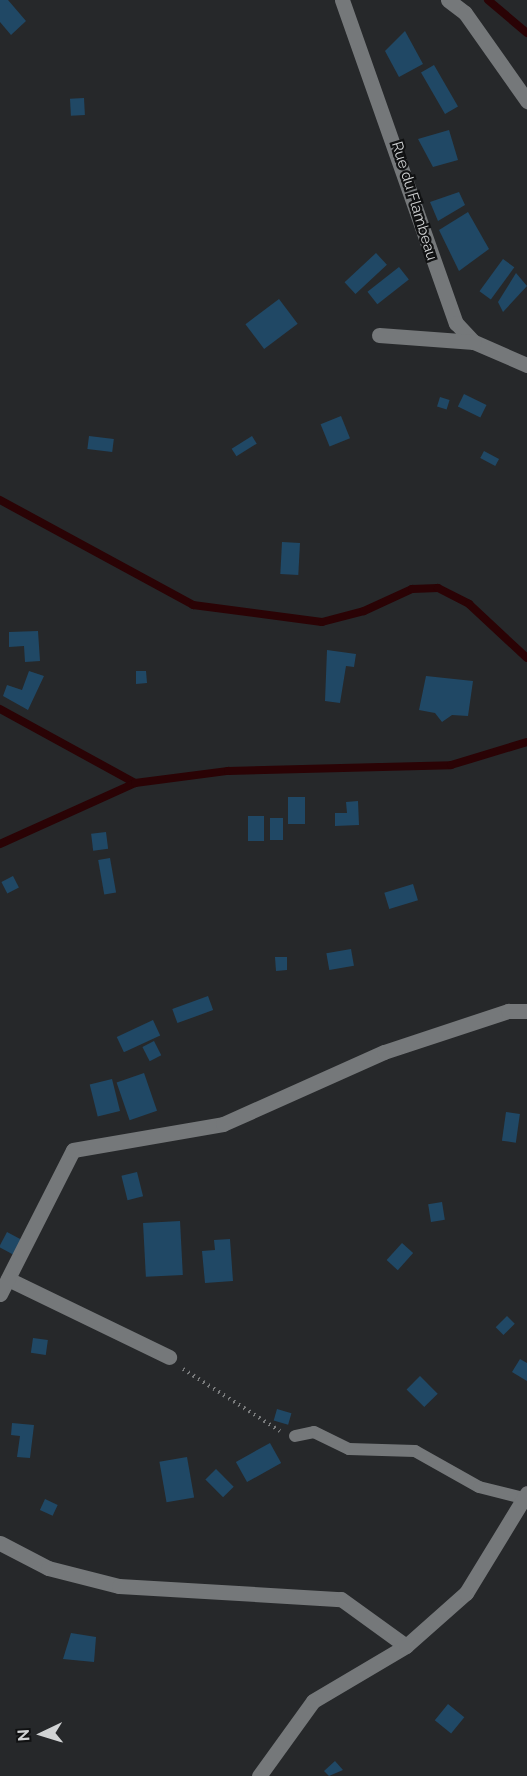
<!DOCTYPE html>
<style>
body{margin:0}
#map{position:relative;width:527px;height:1776px;overflow:hidden;background:#26282a;font-family:Raleway,sans-serif}
div>[style]{position:absolute}
[style*='--x']{left:calc(var(--x)*1px);top:calc(var(--y)*1px);width:calc(var(--w)*1px);rotate:calc(var(--a)*1deg)}
.stream>*{height:8px;margin:-4px;padding:0 4px;transform-origin:4px;border-radius:4px;background:#2a0305}
.building>*{inset:0;background:#204865;transform-origin:0 0}
.path>*{height:4px;margin-top:-2px;transform-origin:0;background:repeating-linear-gradient(90deg,#7a7c7d 0 1.5px,transparent 0 6px)}
.lane>*{height:12px;margin:-6px;padding:0 6px;transform-origin:6px;border-radius:6px;background:#75787a}
.street>*{height:15px;margin:-7.5px;padding:0 7.5px;transform-origin:7.5px;border-radius:7.5px;background:#75787a}
span{translate:-50% -50%;white-space:nowrap;text-align:center;line-height:1.15;-webkit-text-stroke:4.5px #101112;paint-order:stroke}
.street-label{font-size:15px;color:#d1d3d4}
.north{position:absolute;left:12px;top:1704px;width:60px;height:60px;-webkit-text-stroke:4px #101112;paint-order:stroke;rotate:266deg;font-size:16px;font-weight:700;line-height:24px;text-align:center;color:#d1d3d4}
.north::after{content:'';display:block;margin:auto;width:21px;height:27px;background:#d1d3d4;clip-path:polygon(50% 0,100% 100%,50% 72%,0 100%)}
</style>
<div id="map">
<div class="stream">
<div style="--x:488;--y:0;--w:51;--a:40.2"></div>
<div style="--x:0;--y:500;--w:220;--a:28.5"></div>
<div style="--x:193;--y:605;--w:130;--a:7.5"></div>
<div style="--x:322;--y:622;--w:43;--a:-14.7"></div>
<div style="--x:364;--y:611;--w:53;--a:-24.6"></div>
<div style="--x:412;--y:589;--w:26;--a:-2"></div>
<div style="--x:438;--y:588;--w:35;--a:27"></div>
<div style="--x:469;--y:604;--w:79;--a:43"></div>
<div style="--x:0;--y:709;--w:154;--a:28.7"></div>
<div style="--x:0;--y:844;--w:148;--a:-24.3"></div>
<div style="--x:135;--y:783;--w:94;--a:-7.4"></div>
<div style="--x:228;--y:771;--w:223;--a:-1.5"></div>
<div style="--x:451;--y:765;--w:79;--a:-16.8"></div>
</div>
<div class="building">
<div style="clip-path:polygon(0 0,8px 0,26px 21px,11px 35px,0 22px)"></div>
<div style="clip-path:polygon(405px 31px,423px 64px,399px 77px,385px 51px)"></div>
<div style="left:434px;top:65px;width:48px;height:15px;rotate:60deg"></div>
<div style="left:84px;top:98px;width:17px;height:14px;rotate:87deg"></div>
<div style="clip-path:polygon(449px 130px,458px 160px,433px 167px,418px 139px)"></div>
<div style="clip-path:polygon(459px 192px,465px 205px,438px 221px,430px 202px)"></div>
<div style="clip-path:polygon(468px 212px,489px 249px,459px 271px,439px 230px)"></div>
<div style="left:376px;top:253px;width:16px;height:43px;rotate:47deg"></div>
<div style="left:503px;top:259px;width:14px;height:40px;rotate:36deg"></div>
<div style="left:399px;top:267px;width:16px;height:40px;rotate:52deg"></div>
<div style="clip-path:polygon(516px 273px,527px 286px,503px 312px,498px 302px)"></div>
<div style="left:279px;top:299px;width:31px;height:42px;rotate:53deg"></div>
<div style="left:464px;top:394px;width:25px;height:14px;rotate:26deg"></div>
<div style="left:440px;top:397px;width:10px;height:10px;rotate:17deg"></div>
<div style="left:341px;top:416px;width:24px;height:22px;rotate:68deg"></div>
<div style="left:89px;top:436px;width:25px;height:13px;rotate:7deg"></div>
<div style="left:252px;top:436px;width:9px;height:24px;rotate:58deg"></div>
<div style="left:484px;top:451px;width:17px;height:8px;rotate:28deg"></div>
<div style="left:282px;top:542px;width:18px;height:32px;rotate:3deg"></div>
<div style="clip-path:polygon(38px 631px,40px 661px,25px 662px,24px 646px,9px 647px,9px 632px)"></div>
<div style="clip-path:polygon(327px 650px,356px 654px,354px 667px,346px 666px,340px 703px,325px 701px)"></div>
<div style="clip-path:polygon(29px 671px,44px 676px,28px 710px,3px 696px,7px 685px,22px 690px)"></div>
<div style="clip-path:polygon(136px 671px,146px 671px,147px 683px,136px 684px)"></div>
<div style="clip-path:polygon(426px 676px,473px 681px,468px 716px,452px 715px,442px 722px,435px 713px,419px 710px)"></div>
<div style="left:305px;top:797px;width:27px;height:17px;rotate:90deg"></div>
<div style="clip-path:polygon(358px 801px,359px 825px,335px 826px,335px 813px,347px 813px,346px 802px)"></div>
<div style="left:248px;top:816px;width:16px;height:25px"></div>
<div style="left:270px;top:818px;width:13px;height:22px"></div>
<div style="left:106px;top:832px;width:17px;height:15px;rotate:83deg"></div>
<div style="left:110px;top:858px;width:35px;height:12px;rotate:80deg"></div>
<div style="left:13px;top:876px;width:13px;height:13px;rotate:63deg"></div>
<div style="left:413px;top:884px;width:17px;height:30px;rotate:73deg"></div>
<div style="left:351px;top:949px;width:17px;height:25px;rotate:80deg"></div>
<div style="clip-path:polygon(275px 957px,287px 957px,287px 970px,276px 971px)"></div>
<div style="left:208px;top:996px;width:15px;height:38px;rotate:70deg"></div>
<div style="left:153px;top:1020px;width:17px;height:40px;rotate:65deg"></div>
<div style="left:154px;top:1041px;width:16px;height:13px;rotate:63deg"></div>
<div style="left:144px;top:1073px;width:40px;height:29px;rotate:71deg"></div>
<div style="left:112px;top:1079px;width:33px;height:23px;rotate:76deg"></div>
<div style="left:506px;top:1112px;width:14px;height:29px;rotate:8deg"></div>
<div style="left:137px;top:1172px;width:25px;height:16px;rotate:76deg"></div>
<div style="left:442px;top:1202px;width:18px;height:14px;rotate:81deg"></div>
<div style="left:180px;top:1221px;width:54px;height:37px;rotate:87deg"></div>
<div style="left:7px;top:1232px;width:17px;height:17px;rotate:28deg"></div>
<div style="clip-path:polygon(230px 1239px,233px 1281px,205px 1283px,202px 1251px,215px 1250px,214px 1240px)"></div>
<div style="left:402px;top:1243px;width:15px;height:23px;rotate:42deg"></div>
<div style="left:507px;top:1316px;width:11px;height:16px;rotate:45deg"></div>
<div style="left:33px;top:1338px;width:15px;height:15px;rotate:8deg"></div>
<div style="clip-path:polygon(520px 1359px,527px 1363px,527px 1381px,512px 1372px)"></div>
<div style="left:420px;top:1376px;width:25px;height:19px;rotate:45deg"></div>
<div style="left:277px;top:1409px;width:15px;height:12px;rotate:16deg"></div>
<div style="clip-path:polygon(12px 1423px,34px 1425px,30px 1458px,17px 1457px,20px 1436px,11px 1435px)"></div>
<div style="left:270px;top:1443px;width:23px;height:39px;rotate:61deg"></div>
<div style="left:187px;top:1457px;width:41px;height:28px;rotate:80deg"></div>
<div style="left:216px;top:1469px;width:25px;height:15px;rotate:45deg"></div>
<div style="left:45px;top:1499px;width:14px;height:12px;rotate:25deg"></div>
<div style="clip-path:polygon(71px 1633px,96px 1637px,94px 1662px,63px 1659px)"></div>
<div style="left:448px;top:1704px;width:21px;height:21px;rotate:39deg"></div>
<div style="clip-path:polygon(335px 1761px,343px 1770px,329px 1776px,324px 1771px)"></div>
</div>
<div class="path">
<div style="--x:183;--y:1369;--w:115;--a:32.6"></div>
</div>
<div class="lane">
<div style="--x:295;--y:1436;--w:19;--a:-12"></div>
<div style="--x:314;--y:1432;--w:39;--a:26"></div>
<div style="--x:349;--y:1449;--w:66;--a:1.7"></div>
<div style="--x:415;--y:1451;--w:73;--a:29.4"></div>
<div style="--x:479;--y:1487;--w:45;--a:14"></div>
</div>
<div class="street">
<div style="--x:342;--y:0;--w:343;--a:70.6"></div>
<div style="--x:456;--y:323;--w:26;--a:47"></div>
<div style="--x:474;--y:342;--w:58;--a:23.5"></div>
<div style="--x:448;--y:0;--w:21;--a:37"></div>
<div style="--x:465;--y:13;--w:108;--a:54.8"></div>
<div style="--x:379;--y:335;--w:95;--a:4.2"></div>
<div style="--x:8;--y:1279;--w:179;--a:25.8"></div>
<div style="--x:0;--y:1294;--w:161;--a:-63.1"></div>
<div style="--x:73;--y:1150;--w:152;--a:-9.8"></div>
<div style="--x:223;--y:1124;--w:176;--a:-24.1"></div>
<div style="--x:384;--y:1052;--w:131;--a:-18.3"></div>
<div style="--x:508;--y:1011;--w:19;--a:0"></div>
<div style="--x:0;--y:1543;--w:54;--a:27.5"></div>
<div style="--x:48;--y:1568;--w:73;--a:14.2"></div>
<div style="--x:119;--y:1586;--w:222;--a:3.4"></div>
<div style="--x:341;--y:1599;--w:80;--a:35.9"></div>
<div style="--x:259;--y:1776;--w:92;--a:-54.2"></div>
<div style="--x:313;--y:1701;--w:108;--a:-30.6"></div>
<div style="--x:406;--y:1646;--w:80;--a:-41.5"></div>
<div style="--x:466;--y:1593;--w:117;--a:-58.6"></div>
</div>
<div class="street-label">
<span style="left:414px;top:201px;rotate:73deg">Rue du Flambeau</span>
</div>
<div class="north">N</div>
</div>
